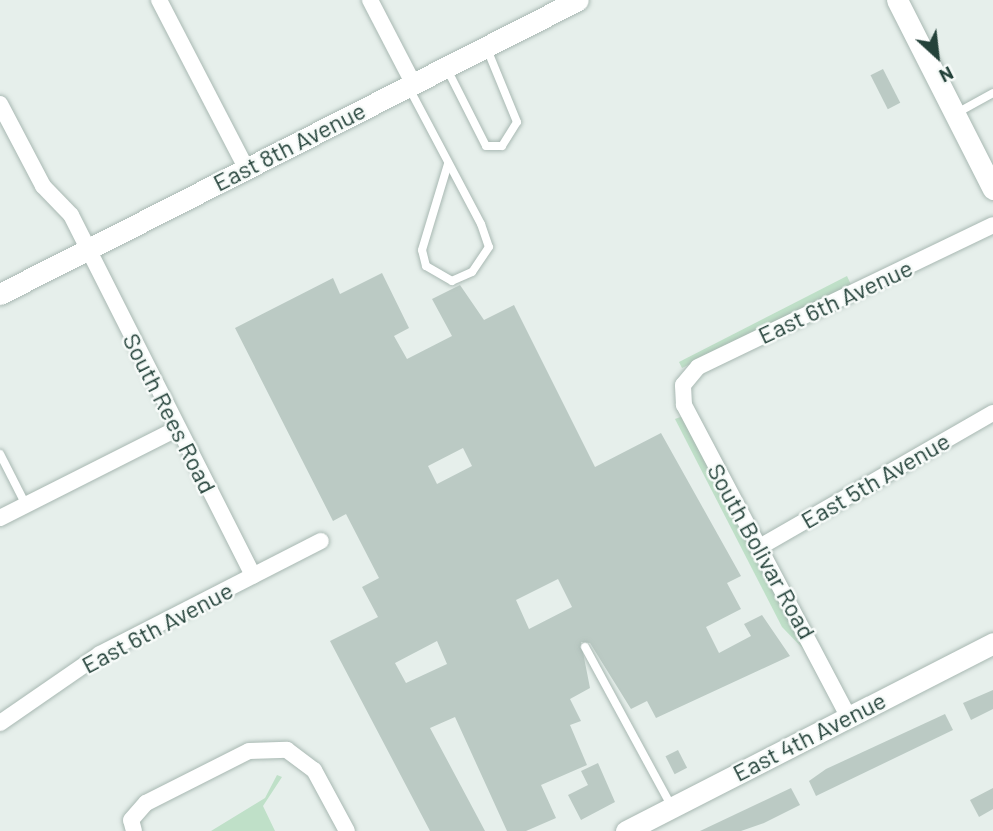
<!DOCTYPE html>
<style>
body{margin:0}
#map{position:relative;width:993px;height:831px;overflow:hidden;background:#e6efeb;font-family:Barlow,sans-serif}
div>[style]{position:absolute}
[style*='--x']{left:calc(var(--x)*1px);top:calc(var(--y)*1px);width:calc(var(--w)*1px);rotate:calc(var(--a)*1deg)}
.green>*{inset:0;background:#bfe0c8}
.building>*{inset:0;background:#bbcac4;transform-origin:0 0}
.roads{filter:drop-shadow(0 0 2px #a8b8b2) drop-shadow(0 0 2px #a8b8b2)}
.lane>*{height:8px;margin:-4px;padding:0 4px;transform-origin:4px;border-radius:4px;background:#fff}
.street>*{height:16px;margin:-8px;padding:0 8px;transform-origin:8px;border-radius:8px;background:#fff}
.secondary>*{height:21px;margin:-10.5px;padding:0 10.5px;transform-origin:10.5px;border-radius:10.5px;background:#fff}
span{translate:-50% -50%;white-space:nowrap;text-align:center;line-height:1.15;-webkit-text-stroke:5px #f7fbf9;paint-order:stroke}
.street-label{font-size:24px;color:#24423a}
.north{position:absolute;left:902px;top:21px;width:70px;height:70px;-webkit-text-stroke:5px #f7fbf9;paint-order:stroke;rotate:153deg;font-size:19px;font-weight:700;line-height:28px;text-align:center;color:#24423a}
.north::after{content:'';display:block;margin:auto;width:24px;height:32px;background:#24423a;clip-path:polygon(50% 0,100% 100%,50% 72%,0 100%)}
</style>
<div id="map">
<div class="green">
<div style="clip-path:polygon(847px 276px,853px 289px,682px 368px,679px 362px)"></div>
<div style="clip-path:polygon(683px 416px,815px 661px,782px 627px,675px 419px)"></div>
<div style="clip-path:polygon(277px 775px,282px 777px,263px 806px,275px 831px,211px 831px,265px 798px)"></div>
</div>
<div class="building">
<div style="left:883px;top:69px;width:38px;height:14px;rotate:63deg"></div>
<div style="clip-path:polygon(evenodd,382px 273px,409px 328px,394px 336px,407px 359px,452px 336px,432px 299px,460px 285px,484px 320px,514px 305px,595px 467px,661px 433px,741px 576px,727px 583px,741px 609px,706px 627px,719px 653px,751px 636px,744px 624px,762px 615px,790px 656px,656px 718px,647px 701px,631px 709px,590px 643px,581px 642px,590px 688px,570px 699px,581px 721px,570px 725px,587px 765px,541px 785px,556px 818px,526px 831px,507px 831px,455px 717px,430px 728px,485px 831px,430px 831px,330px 641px,378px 617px,362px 587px,379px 578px,346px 514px,333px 521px,235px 328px,333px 278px,340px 294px,382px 273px,463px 448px,472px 466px,437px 484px,428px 466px,463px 448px,382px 273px,558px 579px,572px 607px,529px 629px,516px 600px,558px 579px,382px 273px,437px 641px,447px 664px,406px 683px,395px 663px,437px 641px)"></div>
<div style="clip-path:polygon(993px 690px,993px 709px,971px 720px,963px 703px)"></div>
<div style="clip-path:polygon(945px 714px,953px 730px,816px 796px,809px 781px,826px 769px)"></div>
<div style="left:678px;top:750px;width:20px;height:14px;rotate:63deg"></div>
<div style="clip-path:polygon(598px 763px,615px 802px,581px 820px,568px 795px,588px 785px,581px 771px)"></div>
<div style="clip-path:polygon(791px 788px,800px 805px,764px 823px,741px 831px,700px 831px)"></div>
<div style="clip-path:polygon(993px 788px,993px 809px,979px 817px,970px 800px)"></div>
</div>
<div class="roads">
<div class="lane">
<div style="--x:447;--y:69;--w:86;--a:63.1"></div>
<div style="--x:486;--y:146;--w:16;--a:0"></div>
<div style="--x:502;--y:146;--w:28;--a:-58"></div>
<div style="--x:517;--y:122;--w:79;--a:-112.3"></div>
<div style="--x:409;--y:88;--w:154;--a:62.1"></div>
<div style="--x:481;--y:224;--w:24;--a:71"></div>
<div style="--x:489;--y:247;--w:30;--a:124"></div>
<div style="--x:472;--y:272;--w:22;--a:156"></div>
<div style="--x:452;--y:281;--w:30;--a:-150"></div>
<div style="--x:426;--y:266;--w:16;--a:-104"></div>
<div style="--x:422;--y:250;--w:90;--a:-73.2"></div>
<div style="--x:955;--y:114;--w:43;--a:-28.9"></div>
<div style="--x:0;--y:454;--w:57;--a:63"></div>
<div style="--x:585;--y:647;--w:182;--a:61.5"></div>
</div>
<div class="street">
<div style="--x:159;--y:0;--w:189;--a:62.6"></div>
<div style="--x:370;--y:0;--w:93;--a:62.6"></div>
<div style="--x:0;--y:104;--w:93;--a:62.3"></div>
<div style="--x:43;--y:186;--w:40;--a:46"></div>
<div style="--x:71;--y:215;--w:404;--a:63.2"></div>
<div style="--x:0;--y:518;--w:199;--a:-26.8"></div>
<div style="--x:758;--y:548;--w:271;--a:-29.9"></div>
<div style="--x:848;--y:716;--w:352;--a:-117.8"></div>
<div style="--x:684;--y:405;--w:20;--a:-93"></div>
<div style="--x:683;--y:385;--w:23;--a:-50"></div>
<div style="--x:698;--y:367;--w:327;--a:-25.7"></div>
<div style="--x:0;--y:723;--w:121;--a:-34.6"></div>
<div style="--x:100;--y:654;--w:248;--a:-27.1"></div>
<div style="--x:134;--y:831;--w:11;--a:-105"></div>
<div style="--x:131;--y:820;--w:23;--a:-49"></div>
<div style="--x:146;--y:803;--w:115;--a:-26.8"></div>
<div style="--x:249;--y:751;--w:38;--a:-2"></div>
<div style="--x:287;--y:750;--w:34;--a:37"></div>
<div style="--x:314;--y:770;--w:69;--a:61.6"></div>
</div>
<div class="secondary">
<div style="--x:897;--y:0;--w:212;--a:63.1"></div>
<div style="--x:0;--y:294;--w:648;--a:-26.96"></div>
<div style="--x:626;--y:831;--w:412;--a:-27.1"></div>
</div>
</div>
<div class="street-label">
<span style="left:289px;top:146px;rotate:-27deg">East 8th Avenue</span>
<span style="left:835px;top:301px;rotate:-25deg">East 6th Avenue</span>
<span style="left:170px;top:413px;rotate:63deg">South Rees Road</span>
<span style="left:875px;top:480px;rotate:-30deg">East 5th Avenue</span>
<span style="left:762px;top:551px;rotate:61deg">South Bolivar Road</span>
<span style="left:157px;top:627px;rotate:-28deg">East 6th Avenue</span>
<span style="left:809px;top:736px;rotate:-27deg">East 4th Avenue</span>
</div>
<div class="north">N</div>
</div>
